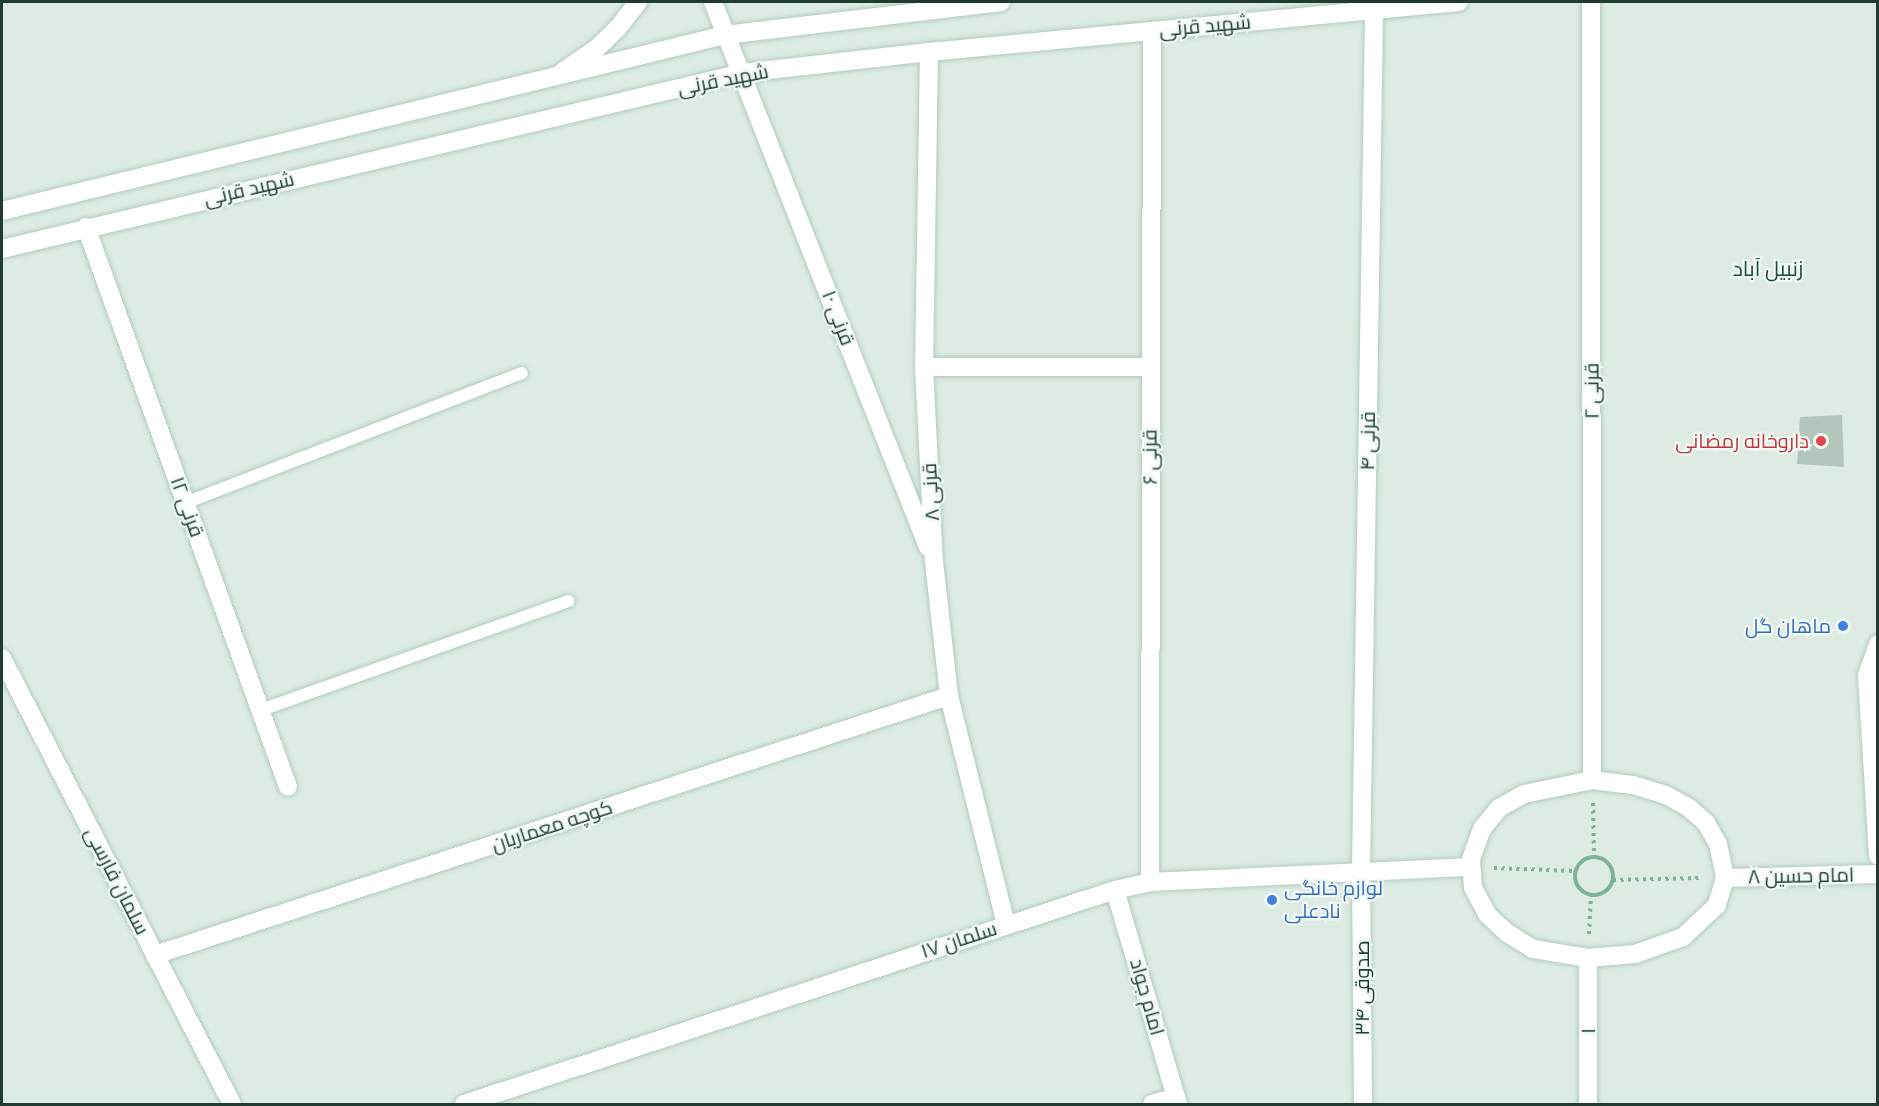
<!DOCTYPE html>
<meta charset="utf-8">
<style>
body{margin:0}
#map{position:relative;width:1879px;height:1106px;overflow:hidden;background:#deebe3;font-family:"Roboto Condensed",Cairo,sans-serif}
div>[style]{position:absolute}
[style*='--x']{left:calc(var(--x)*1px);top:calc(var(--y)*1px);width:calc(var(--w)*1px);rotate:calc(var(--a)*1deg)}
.building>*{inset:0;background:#b4c6bc}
.path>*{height:4px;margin-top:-2px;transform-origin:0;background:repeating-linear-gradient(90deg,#7db198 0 3px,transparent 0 7.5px)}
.path>.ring{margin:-2px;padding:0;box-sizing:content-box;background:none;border:4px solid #7db198;border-radius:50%}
.roads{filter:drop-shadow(0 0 2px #b1ccbd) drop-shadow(0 0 2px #b1ccbd)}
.lane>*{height:12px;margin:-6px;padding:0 6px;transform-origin:6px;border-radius:6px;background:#fff}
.street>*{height:18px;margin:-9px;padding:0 9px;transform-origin:9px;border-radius:9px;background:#fff}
.secondary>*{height:18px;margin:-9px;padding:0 9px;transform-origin:9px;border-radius:9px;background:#fff}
.dots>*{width:16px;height:16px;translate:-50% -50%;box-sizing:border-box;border:3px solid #eff8f2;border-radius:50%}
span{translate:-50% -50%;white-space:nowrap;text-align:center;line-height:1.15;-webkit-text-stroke:4.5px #eff8f2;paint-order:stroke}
.street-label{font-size:20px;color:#1f3c2f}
.health-label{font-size:20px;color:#be3a42}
.right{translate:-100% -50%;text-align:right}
.shop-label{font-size:20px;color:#366cbe}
.left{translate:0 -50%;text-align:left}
.neighbourhood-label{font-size:21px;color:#194f39}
.frame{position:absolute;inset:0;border:3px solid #1f3c2f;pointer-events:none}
</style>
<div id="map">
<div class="building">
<div style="clip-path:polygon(1842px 415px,1844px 467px,1797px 464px,1800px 417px)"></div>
</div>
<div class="path">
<div style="--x:1593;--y:803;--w:53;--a:88.9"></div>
<div class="ring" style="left:1575px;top:857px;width:34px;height:34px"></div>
<div style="--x:1494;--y:868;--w:80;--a:2.1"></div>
<div style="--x:1613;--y:880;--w:86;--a:-1.3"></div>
<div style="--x:1589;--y:934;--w:38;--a:-87"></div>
</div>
<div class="roads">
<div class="lane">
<div style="--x:185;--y:503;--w:361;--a:-21.1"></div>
<div style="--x:261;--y:710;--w:326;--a:-19.5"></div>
</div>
<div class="street">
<div style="--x:713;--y:2;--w:586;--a:68.47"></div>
<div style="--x:1591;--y:2;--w:778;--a:89.93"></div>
<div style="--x:929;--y:52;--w:315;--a:90.9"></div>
<div style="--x:924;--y:367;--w:195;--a:87.1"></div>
<div style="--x:934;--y:562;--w:135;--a:83.6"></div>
<div style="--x:949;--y:696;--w:235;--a:76"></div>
<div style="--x:561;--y:73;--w:44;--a:-34.8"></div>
<div style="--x:597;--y:48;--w:28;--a:-44"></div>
<div style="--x:617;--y:29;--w:34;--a:-52"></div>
<div style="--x:86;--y:227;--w:595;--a:70.16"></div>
<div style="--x:924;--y:367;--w:227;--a:0"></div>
<div style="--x:1592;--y:780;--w:41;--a:7"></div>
<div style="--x:1633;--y:785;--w:34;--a:17"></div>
<div style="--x:1666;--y:795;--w:26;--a:29"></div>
<div style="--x:1689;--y:808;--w:23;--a:41"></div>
<div style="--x:1706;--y:823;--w:24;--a:60"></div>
<div style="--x:1718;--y:844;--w:35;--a:78"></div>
<div style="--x:1725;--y:878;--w:28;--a:107"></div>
<div style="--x:1717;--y:905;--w:47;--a:136.7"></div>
<div style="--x:1683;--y:937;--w:51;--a:160.5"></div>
<div style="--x:1635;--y:954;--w:47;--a:175.1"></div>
<div style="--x:1588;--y:958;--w:56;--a:-170.7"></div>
<div style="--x:1533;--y:949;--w:32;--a:-148"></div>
<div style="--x:1506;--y:932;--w:26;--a:-137"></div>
<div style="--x:1487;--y:914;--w:30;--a:-118"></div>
<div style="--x:1473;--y:888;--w:29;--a:-94"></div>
<div style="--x:1471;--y:859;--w:32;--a:-70"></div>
<div style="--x:1482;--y:829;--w:27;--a:-51"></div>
<div style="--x:1499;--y:808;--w:29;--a:-29"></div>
<div style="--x:1524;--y:794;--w:69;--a:-11.6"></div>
<div style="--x:1725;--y:878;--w:153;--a:-1.5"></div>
<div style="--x:1150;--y:882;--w:851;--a:-89.87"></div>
<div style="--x:1115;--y:890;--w:223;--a:73.6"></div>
<div style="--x:155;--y:955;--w:835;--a:-18.07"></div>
<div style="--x:464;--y:1104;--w:685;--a:-18.2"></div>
<div style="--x:1115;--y:890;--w:36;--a:-13"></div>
<div style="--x:1150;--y:882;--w:321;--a:-2.7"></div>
<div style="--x:1152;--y:1104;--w:25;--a:-16"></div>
<div style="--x:1363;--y:1104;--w:233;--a:-90.5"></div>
<div style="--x:1361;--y:871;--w:861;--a:-89.13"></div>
<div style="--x:1588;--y:1104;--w:146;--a:-90"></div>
</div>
<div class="secondary">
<div style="--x:2;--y:211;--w:744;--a:-13.68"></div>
<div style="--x:725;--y:35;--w:278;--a:-6.8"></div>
<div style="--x:2;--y:249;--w:761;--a:-13.38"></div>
<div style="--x:742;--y:73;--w:188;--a:-6.4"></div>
<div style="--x:929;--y:52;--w:532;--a:-5.39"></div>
<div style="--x:1878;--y:644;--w:34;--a:109"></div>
<div style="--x:1867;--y:676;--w:180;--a:86.5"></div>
<div style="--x:2;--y:658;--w:502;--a:62.72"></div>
</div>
</div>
<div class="dots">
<div style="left:1821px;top:441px;background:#e0444e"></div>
<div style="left:1843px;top:626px;background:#3f7fe0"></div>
<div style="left:1272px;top:900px;background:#3f7fe0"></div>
</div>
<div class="street-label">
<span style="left:1205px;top:26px;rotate:-5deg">شهید قرنی</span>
<span style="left:723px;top:80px;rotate:-11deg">شهید قرنی</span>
<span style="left:249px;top:189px;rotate:-13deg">شهید قرنی</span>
<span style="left:838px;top:318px;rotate:69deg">قرنی ۱۰</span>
<span style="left:1592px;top:391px;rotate:-90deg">قرنی ۲</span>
<span style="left:1368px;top:441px;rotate:-89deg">قرنی ۴</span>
<span style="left:1150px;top:457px;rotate:-90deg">قرنی ۶</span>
<span style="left:931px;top:492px;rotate:-93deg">قرنی ۸</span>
<span style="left:187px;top:507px;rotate:70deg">قرنی ۱۲</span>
<span style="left:552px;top:826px;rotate:-18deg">کوچه معماریان</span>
<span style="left:1801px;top:876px;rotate:-1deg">امام حسین ۸</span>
<span style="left:117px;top:881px;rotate:63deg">سلمان فارسی</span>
<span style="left:959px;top:940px;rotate:-18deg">سلمان ۱۷</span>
<span style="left:1362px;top:988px;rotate:-90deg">صدوقی ۳۴</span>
<span style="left:1147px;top:997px;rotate:74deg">امام جواد</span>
<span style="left:1588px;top:1031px;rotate:-90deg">۱</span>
</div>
<div class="health-label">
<span class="right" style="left:1809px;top:441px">داروخانه رمضانی</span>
</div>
<div class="shop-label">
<span class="right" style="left:1831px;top:626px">ماهان گل</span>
<span class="left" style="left:1284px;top:900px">لوازم خانگی<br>نادعلی</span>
</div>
<div class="neighbourhood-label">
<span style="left:1768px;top:269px">زنبیل آباد</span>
</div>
<div class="frame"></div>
</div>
